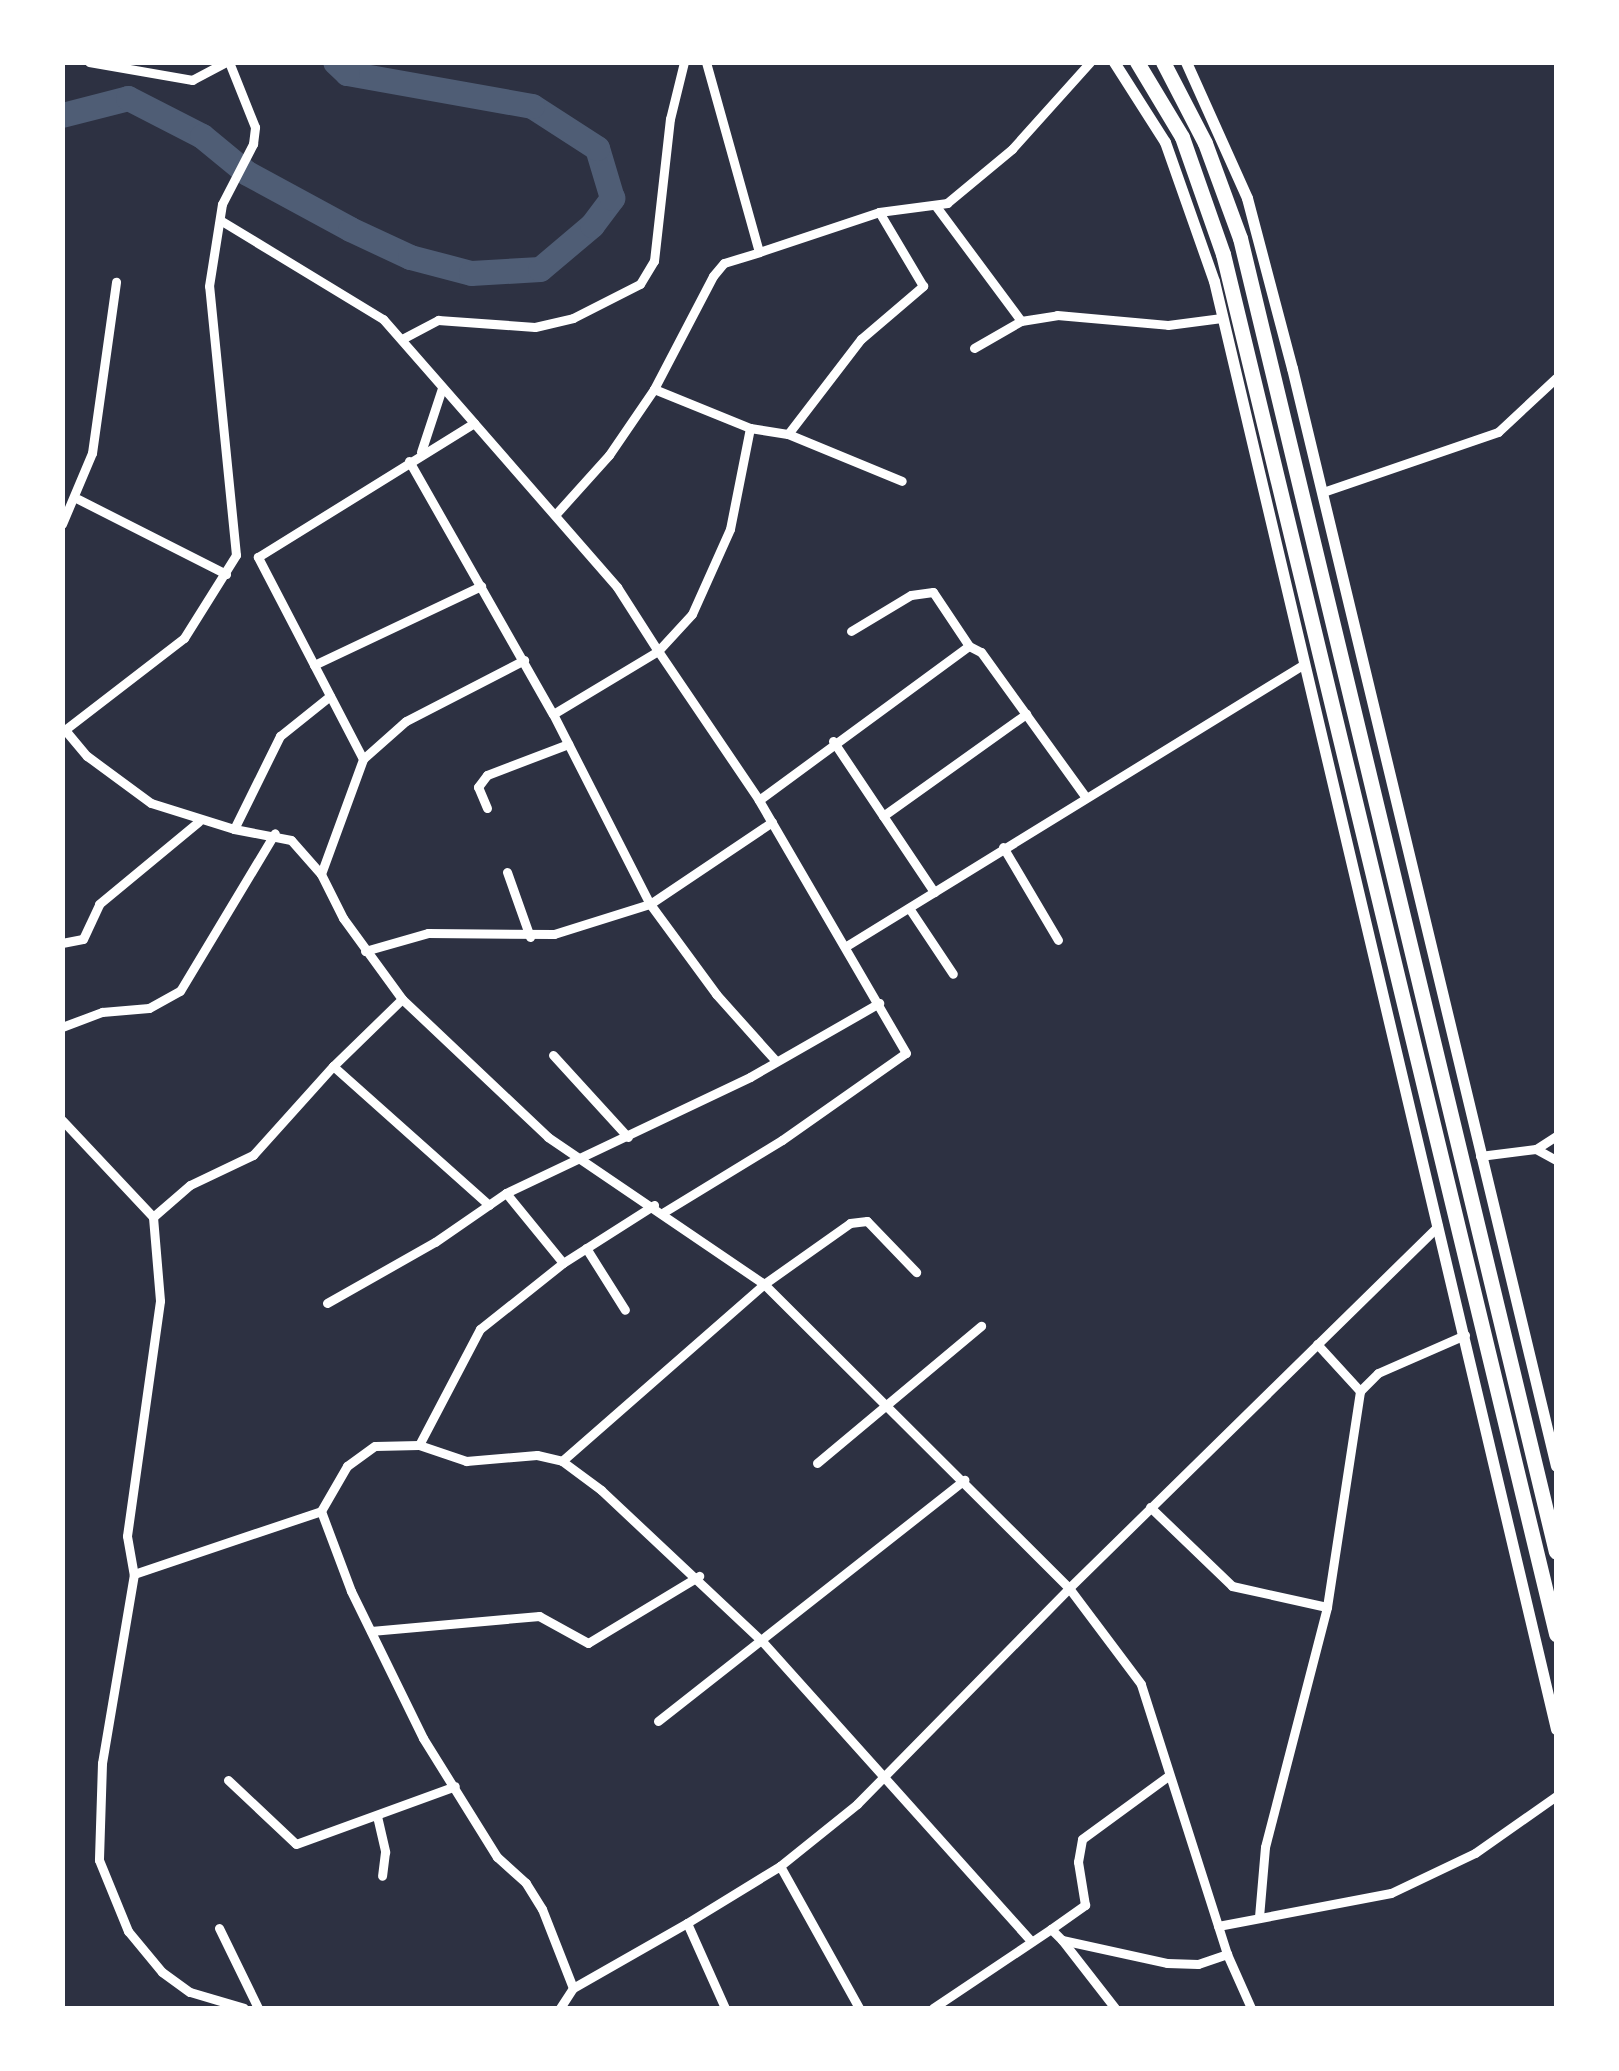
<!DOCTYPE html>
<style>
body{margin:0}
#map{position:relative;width:1619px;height:2071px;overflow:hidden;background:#2d3142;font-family:Roboto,sans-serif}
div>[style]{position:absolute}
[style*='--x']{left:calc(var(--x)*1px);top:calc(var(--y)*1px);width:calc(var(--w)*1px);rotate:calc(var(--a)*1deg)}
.river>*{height:25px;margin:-12.5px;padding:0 12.5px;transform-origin:12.5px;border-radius:12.5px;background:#4f5d75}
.minor>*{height:9px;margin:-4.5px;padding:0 4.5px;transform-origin:4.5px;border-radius:4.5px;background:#fff}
.tertiary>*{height:11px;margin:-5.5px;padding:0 5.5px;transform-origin:5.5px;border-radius:5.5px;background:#fff}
.trunk>*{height:15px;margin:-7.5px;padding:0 7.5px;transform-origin:7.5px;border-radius:7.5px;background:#fff}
span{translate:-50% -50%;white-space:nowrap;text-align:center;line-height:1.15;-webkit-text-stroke:8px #fff;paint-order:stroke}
.frame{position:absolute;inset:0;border:65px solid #fff;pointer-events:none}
</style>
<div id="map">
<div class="river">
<div style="--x:62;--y:115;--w:68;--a:-14.4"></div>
<div style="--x:128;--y:98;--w:83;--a:27.2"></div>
<div style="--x:202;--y:136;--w:58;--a:39.4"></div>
<div style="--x:247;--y:173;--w:117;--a:28.5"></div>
<div style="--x:350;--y:229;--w:66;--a:25"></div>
<div style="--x:410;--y:257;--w:63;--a:14.7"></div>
<div style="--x:471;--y:273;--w:69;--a:-3.3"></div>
<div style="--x:540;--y:269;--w:68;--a:-40.2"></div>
<div style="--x:592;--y:225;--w:34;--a:-53"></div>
<div style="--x:612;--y:198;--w:52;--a:-106.7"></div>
<div style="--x:597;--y:148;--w:77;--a:-147.1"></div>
<div style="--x:532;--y:106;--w:188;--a:-169.9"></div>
<div style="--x:347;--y:73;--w:16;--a:-137"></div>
</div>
<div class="minor">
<div style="--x:89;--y:62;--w:105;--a:9.9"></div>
<div style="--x:192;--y:80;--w:38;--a:-28"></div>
<div style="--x:935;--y:205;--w:144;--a:53.4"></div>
<div style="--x:220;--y:220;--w:191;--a:31.3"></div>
<div style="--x:383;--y:319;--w:138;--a:48.8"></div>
<div style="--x:759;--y:252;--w:126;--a:-18.4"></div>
<div style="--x:879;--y:212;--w:69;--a:-7.5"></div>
<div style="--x:947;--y:203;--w:85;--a:-39.7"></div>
<div style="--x:1012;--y:149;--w:117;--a:-48.1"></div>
<div style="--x:402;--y:339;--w:41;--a:-27.8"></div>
<div style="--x:438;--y:320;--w:97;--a:4.1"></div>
<div style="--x:535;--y:327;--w:39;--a:-13"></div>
<div style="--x:573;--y:318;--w:75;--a:-26.9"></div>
<div style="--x:640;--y:284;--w:27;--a:-59"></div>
<div style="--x:654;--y:261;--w:143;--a:-83.6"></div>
<div style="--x:670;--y:119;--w:59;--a:-76.2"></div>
<div style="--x:974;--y:348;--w:54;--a:-29.9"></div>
<div style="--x:1021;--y:321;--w:36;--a:-9"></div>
<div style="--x:1057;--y:315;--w:111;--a:5.1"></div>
<div style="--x:1168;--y:325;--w:54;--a:-7.4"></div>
<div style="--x:654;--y:389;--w:104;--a:22.1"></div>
<div style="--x:788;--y:434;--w:120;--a:-52.5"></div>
<div style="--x:861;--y:339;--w:82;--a:-40.5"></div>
<div style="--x:923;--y:286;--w:86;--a:-120.7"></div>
<div style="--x:421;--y:452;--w:67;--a:-71.8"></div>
<div style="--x:409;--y:461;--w:291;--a:60.4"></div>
<div style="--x:1323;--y:492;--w:185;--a:-18.9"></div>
<div style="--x:1498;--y:432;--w:79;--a:-43"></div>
<div style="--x:78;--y:499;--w:166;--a:26.9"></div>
<div style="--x:555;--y:515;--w:81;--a:-48"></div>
<div style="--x:609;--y:455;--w:80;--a:-55.7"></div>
<div style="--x:654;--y:389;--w:127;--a:-62.4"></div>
<div style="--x:713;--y:276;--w:17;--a:-50"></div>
<div style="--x:724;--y:263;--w:37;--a:-17"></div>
<div style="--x:759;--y:252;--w:197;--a:-105.6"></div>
<div style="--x:62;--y:524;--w:77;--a:-67.1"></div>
<div style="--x:92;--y:453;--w:173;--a:-82"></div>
<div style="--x:851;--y:631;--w:70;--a:-31"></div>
<div style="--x:911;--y:595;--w:22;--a:-8"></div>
<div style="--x:933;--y:592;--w:65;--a:56.3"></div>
<div style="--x:314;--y:665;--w:185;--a:-25.3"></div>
<div style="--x:65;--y:730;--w:34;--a:50"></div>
<div style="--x:87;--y:756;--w:79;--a:36.3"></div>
<div style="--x:151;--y:803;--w:87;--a:17.4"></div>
<div style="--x:234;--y:829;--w:104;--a:-63.7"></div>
<div style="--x:280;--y:736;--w:64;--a:-38.7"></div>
<div style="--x:62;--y:732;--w:154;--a:-37.6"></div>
<div style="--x:184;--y:638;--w:98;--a:-57.9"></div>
<div style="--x:236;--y:555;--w:270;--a:-95.7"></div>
<div style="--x:209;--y:286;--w:83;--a:-81"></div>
<div style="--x:222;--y:204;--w:68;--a:-62.7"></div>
<div style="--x:253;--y:144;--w:17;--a:-83"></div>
<div style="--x:255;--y:127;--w:70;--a:-111.8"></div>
<div style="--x:833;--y:741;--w:182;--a:56.2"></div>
<div style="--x:363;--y:759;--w:57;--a:-41.5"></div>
<div style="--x:406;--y:721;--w:133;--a:-27.3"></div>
<div style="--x:759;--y:800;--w:260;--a:-36.3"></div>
<div style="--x:969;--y:646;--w:13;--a:27"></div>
<div style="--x:981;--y:652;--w:176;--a:54.2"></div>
<div style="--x:487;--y:808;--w:23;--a:-113"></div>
<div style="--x:478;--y:787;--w:15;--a:-53"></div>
<div style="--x:487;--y:775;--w:87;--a:-20.9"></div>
<div style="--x:883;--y:816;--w:176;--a:-35.5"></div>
<div style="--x:234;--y:829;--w:58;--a:10.9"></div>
<div style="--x:291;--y:840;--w:45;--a:48.6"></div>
<div style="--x:1003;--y:847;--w:108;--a:59.4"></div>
<div style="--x:507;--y:872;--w:69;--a:70.5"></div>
<div style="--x:909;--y:908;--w:79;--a:56.3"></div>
<div style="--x:62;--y:943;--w:21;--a:-11"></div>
<div style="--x:83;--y:939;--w:38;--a:-65"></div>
<div style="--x:99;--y:904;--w:129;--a:-39.6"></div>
<div style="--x:848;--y:945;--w:532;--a:-31.63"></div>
<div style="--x:365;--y:951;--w:66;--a:-15.9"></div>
<div style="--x:428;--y:933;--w:126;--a:0.5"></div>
<div style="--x:554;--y:934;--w:101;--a:-17.4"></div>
<div style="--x:650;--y:904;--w:147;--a:-33.9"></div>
<div style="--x:402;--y:999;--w:96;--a:135.8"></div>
<div style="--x:333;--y:1066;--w:209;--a:41.7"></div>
<div style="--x:62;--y:1027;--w:43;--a:-20.6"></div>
<div style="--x:102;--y:1012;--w:47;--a:-4.9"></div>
<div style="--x:149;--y:1008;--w:35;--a:-29"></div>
<div style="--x:180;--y:991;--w:184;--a:-59"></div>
<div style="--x:553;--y:1055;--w:111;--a:47.6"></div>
<div style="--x:62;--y:1120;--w:133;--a:46.8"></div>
<div style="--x:153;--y:1217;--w:49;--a:-40.9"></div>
<div style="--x:190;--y:1185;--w:70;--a:-25.5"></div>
<div style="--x:253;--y:1155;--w:120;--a:-48"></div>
<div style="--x:1536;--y:1149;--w:24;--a:-33"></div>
<div style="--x:1480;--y:1156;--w:56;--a:-7.1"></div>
<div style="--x:1536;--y:1149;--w:23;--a:29"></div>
<div style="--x:506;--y:1193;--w:90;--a:50.8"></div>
<div style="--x:664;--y:1212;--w:138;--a:-31.4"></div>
<div style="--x:782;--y:1140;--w:151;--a:-35.1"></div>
<div style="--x:906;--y:1053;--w:293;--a:-120.2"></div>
<div style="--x:759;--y:800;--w:180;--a:-124.1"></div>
<div style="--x:658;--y:651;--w:50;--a:-47.4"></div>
<div style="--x:692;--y:614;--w:93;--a:-65.9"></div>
<div style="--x:730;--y:529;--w:103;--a:-78.8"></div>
<div style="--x:750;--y:428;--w:38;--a:9"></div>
<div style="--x:788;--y:434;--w:123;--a:22.4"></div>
<div style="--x:153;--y:1217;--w:84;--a:85.2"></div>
<div style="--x:160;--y:1301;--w:237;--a:98"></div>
<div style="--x:127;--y:1536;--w:39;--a:80"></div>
<div style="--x:134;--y:1574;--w:197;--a:-18.6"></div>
<div style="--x:586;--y:1248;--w:73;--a:57.8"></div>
<div style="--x:327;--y:1303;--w:124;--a:-29.5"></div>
<div style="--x:435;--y:1242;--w:86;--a:-34.6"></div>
<div style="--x:506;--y:1193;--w:270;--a:-25.4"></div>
<div style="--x:750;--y:1077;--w:149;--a:-29.8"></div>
<div style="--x:1317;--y:1344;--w:64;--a:47.5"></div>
<div style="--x:419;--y:1445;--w:131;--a:-62.3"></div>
<div style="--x:480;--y:1329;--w:106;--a:-38.5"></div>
<div style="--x:563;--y:1263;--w:108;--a:-32.5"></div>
<div style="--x:562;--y:1461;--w:269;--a:-41.2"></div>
<div style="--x:764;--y:1284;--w:105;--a:-35.3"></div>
<div style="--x:850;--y:1223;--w:17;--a:-7"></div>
<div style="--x:867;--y:1221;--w:71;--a:46.1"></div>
<div style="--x:817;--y:1463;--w:214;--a:-39.9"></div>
<div style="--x:1150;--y:1507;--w:114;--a:43.9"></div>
<div style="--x:1232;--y:1586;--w:97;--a:12.5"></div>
<div style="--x:134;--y:1574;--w:192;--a:99.6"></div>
<div style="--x:102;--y:1763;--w:97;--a:91.8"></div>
<div style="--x:99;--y:1860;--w:77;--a:67.8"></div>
<div style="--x:128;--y:1931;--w:53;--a:50.3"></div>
<div style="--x:162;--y:1972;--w:34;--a:36"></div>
<div style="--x:190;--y:1992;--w:56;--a:16.5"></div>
<div style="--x:371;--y:1631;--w:169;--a:-5.1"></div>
<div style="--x:539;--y:1616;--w:56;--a:28.9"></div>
<div style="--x:588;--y:1643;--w:130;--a:-31.1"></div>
<div style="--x:658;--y:1721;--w:390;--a:-38.2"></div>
<div style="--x:228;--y:1780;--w:93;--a:43.3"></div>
<div style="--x:296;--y:1844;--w:169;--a:-20"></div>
<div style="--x:377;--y:1816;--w:37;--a:77"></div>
<div style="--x:385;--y:1852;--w:24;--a:97"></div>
<div style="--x:780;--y:1866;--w:162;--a:60.9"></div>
<div style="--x:1259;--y:1917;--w:70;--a:-85.1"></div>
<div style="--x:1265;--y:1847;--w:248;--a:-75.5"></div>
<div style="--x:1327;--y:1607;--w:219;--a:-81.3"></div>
<div style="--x:1360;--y:1391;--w:25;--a:-45"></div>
<div style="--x:1378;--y:1373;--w:95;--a:-23.6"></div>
<div style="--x:1218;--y:1926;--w:176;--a:-10.8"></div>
<div style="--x:1391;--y:1893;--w:93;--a:-25.5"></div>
<div style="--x:1475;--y:1853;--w:99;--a:-35.1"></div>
<div style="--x:219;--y:1928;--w:89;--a:64"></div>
<div style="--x:1051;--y:1929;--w:42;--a:-35.2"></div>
<div style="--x:1085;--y:1905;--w:44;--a:-99.2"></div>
<div style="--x:1078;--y:1862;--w:23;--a:-80"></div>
<div style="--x:1082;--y:1839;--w:107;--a:-36.2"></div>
<div style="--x:1062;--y:1940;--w:86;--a:52.1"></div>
<div style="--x:573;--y:1988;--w:131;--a:-29.7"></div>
<div style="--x:560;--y:2008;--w:24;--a:-57"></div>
<div style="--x:573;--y:1988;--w:85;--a:-111.4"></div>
<div style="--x:542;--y:1909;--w:31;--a:-122"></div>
<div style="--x:526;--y:1883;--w:39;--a:-138"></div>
<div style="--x:497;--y:1857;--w:140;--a:-121.9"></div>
<div style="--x:423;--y:1738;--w:164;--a:-116.1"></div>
<div style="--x:351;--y:1591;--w:85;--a:-110.6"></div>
<div style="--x:321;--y:1511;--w:52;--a:-60"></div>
<div style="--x:347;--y:1466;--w:34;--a:-36"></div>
<div style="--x:375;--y:1446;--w:44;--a:-1.3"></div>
<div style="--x:419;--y:1445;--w:50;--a:18.8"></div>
<div style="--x:466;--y:1461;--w:71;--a:-4.8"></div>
<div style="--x:537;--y:1455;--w:26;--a:13"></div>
<div style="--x:562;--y:1461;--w:49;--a:36.6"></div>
<div style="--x:601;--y:1490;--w:219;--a:43.2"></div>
<div style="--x:761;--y:1640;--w:404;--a:48.1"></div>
<div style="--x:725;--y:2008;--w:93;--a:-114.1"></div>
<div style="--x:687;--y:1923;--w:109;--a:-31.5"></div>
<div style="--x:780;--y:1866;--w:99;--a:-38.8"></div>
<div style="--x:857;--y:1804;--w:303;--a:-45.5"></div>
<div style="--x:1069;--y:1588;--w:431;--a:-135.1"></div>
<div style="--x:764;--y:1284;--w:261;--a:-145.8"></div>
<div style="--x:548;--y:1137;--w:201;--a:-136.6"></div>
<div style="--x:402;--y:999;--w:100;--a:-126.1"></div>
<div style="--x:343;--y:918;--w:49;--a:-116.6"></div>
<div style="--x:321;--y:874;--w:122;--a:-69.9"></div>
<div style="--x:363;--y:759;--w:228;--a:-117.5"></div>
<div style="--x:258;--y:557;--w:254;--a:-31.8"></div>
<div style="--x:474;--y:423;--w:218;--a:48.9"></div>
<div style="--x:617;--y:587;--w:76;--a:57.4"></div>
<div style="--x:658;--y:651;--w:122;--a:149"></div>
<div style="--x:553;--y:714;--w:213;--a:63"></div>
<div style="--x:650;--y:904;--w:112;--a:53.7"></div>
<div style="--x:716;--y:994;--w:90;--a:48.2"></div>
<div style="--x:933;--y:2008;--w:142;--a:-33.8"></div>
<div style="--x:1051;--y:1929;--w:16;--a:45"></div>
<div style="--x:1062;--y:1940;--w:107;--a:12.4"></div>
<div style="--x:1167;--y:1963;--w:31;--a:2"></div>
<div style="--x:1198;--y:1964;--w:31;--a:-19"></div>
<div style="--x:1251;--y:2008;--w:59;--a:-114"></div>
<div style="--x:1227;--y:1954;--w:283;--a:-107.7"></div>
<div style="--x:1141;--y:1684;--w:120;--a:-126.9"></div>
<div style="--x:1069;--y:1588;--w:517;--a:-44.45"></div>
</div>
<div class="tertiary">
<div style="--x:1114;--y:62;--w:95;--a:57.5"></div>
<div style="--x:1165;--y:142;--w:147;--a:70.6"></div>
<div style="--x:1214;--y:281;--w:1488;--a:76.71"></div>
<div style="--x:1186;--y:62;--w:149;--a:65.8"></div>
<div style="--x:1247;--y:198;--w:176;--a:75.2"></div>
<div style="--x:1292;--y:368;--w:1129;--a:76.48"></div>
</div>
<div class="trunk">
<div style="--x:1137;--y:62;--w:87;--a:59"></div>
<div style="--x:1182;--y:137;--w:124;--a:70.7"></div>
<div style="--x:1223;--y:254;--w:1420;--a:76.43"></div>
<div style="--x:1163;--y:62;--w:91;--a:62.6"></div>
<div style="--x:1205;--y:143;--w:101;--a:69.8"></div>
<div style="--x:1240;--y:238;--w:1351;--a:76.48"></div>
</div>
<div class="frame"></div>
</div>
